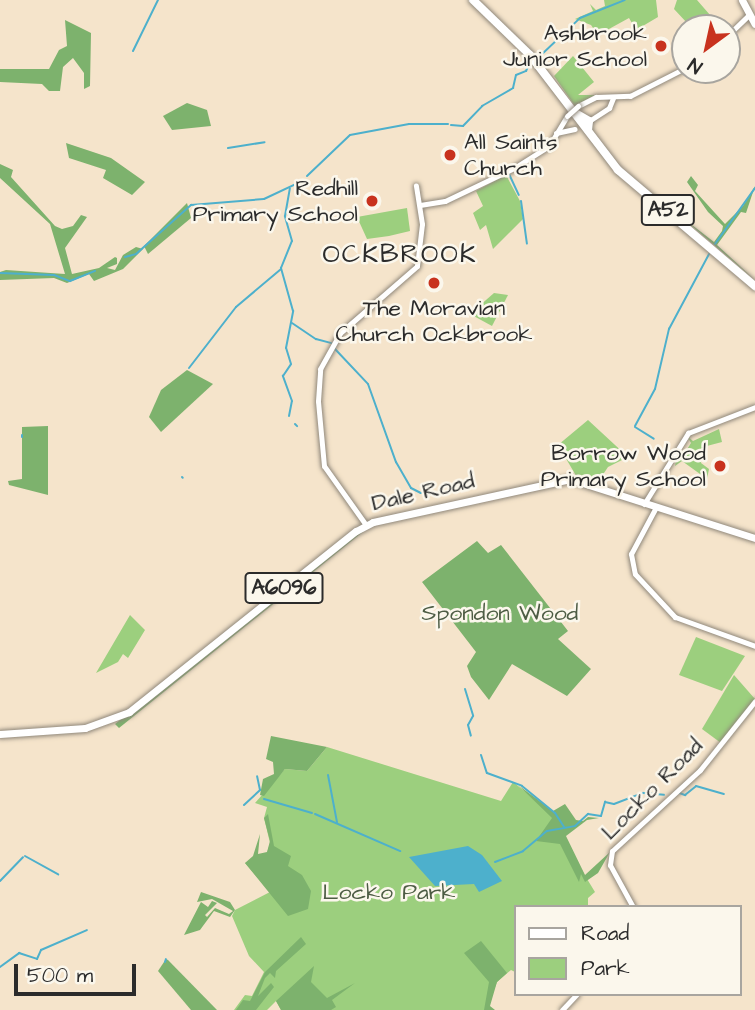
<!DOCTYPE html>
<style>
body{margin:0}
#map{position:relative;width:755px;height:1010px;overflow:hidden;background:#f5e4cb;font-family:"Architects Daughter",sans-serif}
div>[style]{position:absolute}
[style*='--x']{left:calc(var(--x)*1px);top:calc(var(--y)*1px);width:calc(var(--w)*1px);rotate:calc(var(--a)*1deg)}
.green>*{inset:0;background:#9ccf7e}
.forest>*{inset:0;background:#7db26d}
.water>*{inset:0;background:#4db0cc}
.stream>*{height:2px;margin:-1px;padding:0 1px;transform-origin:1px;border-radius:1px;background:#4db0cc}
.roads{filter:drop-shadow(0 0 2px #90887b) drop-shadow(0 0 2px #90887b)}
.tertiary>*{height:5px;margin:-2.5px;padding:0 2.5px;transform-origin:2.5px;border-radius:2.5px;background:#fff}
.primary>*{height:7px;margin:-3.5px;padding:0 3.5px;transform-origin:3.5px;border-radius:3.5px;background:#fff}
.trunk>*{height:8px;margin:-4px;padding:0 4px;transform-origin:4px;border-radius:4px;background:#fff}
.bridges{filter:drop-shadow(0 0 2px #90887b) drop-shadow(0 0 2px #90887b)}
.tertiary-bridge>*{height:5px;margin:-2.5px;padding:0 2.5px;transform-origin:2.5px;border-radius:2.5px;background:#fff}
.dots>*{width:19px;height:19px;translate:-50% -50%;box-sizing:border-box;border:4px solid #fbf7ec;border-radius:50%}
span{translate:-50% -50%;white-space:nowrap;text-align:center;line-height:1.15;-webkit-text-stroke:5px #fbf7ec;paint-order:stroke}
.shield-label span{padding:2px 5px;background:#fbf7ec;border:2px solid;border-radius:5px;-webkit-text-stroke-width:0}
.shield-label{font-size:21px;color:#2b2b2b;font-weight:700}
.poi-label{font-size:23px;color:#2b2b2b}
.right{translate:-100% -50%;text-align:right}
.left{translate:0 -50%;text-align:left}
.street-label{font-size:23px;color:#2b2b2b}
.park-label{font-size:23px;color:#4d5c44}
.quarter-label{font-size:26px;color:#2b2b2b;letter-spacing:2px}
.legend{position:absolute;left:514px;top:905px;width:228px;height:91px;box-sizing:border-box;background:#fbf7ec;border:2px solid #a8a59f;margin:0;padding:9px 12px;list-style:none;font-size:21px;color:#2b2b2b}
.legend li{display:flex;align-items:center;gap:14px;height:35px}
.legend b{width:35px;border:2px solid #a8a59f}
.north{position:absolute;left:671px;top:14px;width:70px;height:70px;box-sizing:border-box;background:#fbf7ec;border:2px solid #a8a59f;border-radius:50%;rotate:213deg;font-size:19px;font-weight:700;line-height:28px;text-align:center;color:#2b2b2b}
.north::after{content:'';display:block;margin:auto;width:24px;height:32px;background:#c8321e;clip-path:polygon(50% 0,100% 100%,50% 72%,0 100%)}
.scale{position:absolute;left:14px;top:964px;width:122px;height:32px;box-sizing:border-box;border:4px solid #2b2b2b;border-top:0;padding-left:9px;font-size:21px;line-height:24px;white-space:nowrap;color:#2b2b2b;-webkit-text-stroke:5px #fbf7ec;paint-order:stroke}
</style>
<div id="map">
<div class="green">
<div style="clip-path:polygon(604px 0,656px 0,658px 17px,636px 30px,629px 18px,598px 35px,591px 25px,575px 19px,593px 11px,590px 4px,596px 10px,605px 6px)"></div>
<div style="clip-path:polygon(677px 0,697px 0,710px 15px,705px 19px,712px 27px,701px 28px,693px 20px,688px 24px,674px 9px)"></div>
<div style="clip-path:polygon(573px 56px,594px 82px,578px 95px,595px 95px,575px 106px,554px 76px)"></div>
<div style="clip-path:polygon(506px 175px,520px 201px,523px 219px,493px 249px,486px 225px,480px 230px,473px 213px,483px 206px,476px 191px)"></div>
<div style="clip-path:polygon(407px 208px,410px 231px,389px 236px,367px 239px,357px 217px)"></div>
<div style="clip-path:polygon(494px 293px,508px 295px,492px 326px,470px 314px)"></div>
<div style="clip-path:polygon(588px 420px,628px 457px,608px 467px,602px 476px,578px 479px,558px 445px)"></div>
<div style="clip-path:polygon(719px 429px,722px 442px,703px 447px,701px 463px,709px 469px,707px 479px,682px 461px,675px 466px,678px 450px,684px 454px,691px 443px,687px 436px,693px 441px)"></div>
<div style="clip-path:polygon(130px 615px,145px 630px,128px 658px,123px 654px,118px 662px,96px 673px)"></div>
<div style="clip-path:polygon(696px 637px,745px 656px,722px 691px,679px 675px)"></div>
<div style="clip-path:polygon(734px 675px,755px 699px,721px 743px,702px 729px)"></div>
<div style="clip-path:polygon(327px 747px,501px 801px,513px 782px,556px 816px,562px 838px,595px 892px,588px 898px,588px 907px,515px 907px,515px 972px,511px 970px,497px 982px,486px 1010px,281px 1010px,276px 1001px,267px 1010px,234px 1010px,245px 995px,252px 996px,264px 972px,249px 956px,232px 916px,235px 910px,270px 892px,245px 863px,267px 853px,270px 843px,264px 818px,267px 807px,255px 803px,285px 769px,307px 771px)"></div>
</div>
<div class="forest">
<div style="clip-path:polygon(65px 20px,91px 33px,90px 86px,84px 89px,84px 73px,73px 58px,63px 67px,60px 91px,49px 91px,42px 84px,0 82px,0 69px,49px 69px,59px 50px,67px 46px)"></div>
<div style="clip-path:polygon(187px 103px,207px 110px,211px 126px,172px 130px,163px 116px)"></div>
<div style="clip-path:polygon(66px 143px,111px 158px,145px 182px,132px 195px,103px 178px,106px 170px,69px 158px)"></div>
<div style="clip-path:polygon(0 164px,13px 170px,11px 177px,55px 226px,62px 229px,73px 226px,81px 215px,87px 217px,65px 248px,72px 274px,99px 268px,115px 257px,117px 258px,117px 264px,107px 268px,115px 270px,123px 255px,136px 247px,143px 249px,123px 269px,94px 281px,89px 274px,67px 283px,54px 278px,0 280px,0 272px,6px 270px,65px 274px,50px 224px,0 178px)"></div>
<div style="clip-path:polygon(691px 176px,698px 185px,695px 191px,725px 224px,743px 206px,755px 186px,746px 213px,741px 212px,717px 245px,755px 280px,679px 215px,714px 242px,722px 231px,723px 226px,708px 212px,687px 182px)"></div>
<div style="clip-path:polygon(187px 203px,191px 218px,148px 254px,144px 246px)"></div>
<div style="clip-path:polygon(187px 370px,213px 384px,161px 432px,149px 417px,161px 390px)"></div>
<div style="clip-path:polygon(48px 426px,48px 495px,9px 485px,8px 481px,22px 479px,22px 427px)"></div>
<div style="clip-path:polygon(364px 531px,119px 728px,115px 724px,354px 535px)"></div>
<div style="clip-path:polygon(477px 541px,488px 553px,501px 545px,568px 631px,558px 639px,591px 669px,567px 696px,512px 664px,489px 700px,471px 677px,467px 666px,476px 652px,422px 582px)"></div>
<div style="clip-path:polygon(271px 736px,327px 747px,307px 771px,285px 769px,264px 796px,260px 795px,263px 779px,274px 774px,273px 762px,266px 759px)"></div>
<div style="clip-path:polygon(518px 785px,553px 811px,565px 804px,576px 820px,583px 821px,588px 817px,599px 818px,587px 820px,566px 836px,585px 875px,610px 852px,598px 873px,585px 882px,581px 874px,579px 882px,560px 844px,536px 841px,552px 818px)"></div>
<div style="clip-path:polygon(268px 814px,274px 846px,291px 856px,288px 866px,302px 875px,311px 891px,308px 909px,288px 916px,245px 863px,253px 856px,260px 834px,258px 854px,267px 852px,270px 841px,264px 818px)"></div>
<div style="clip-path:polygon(201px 892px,230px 902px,235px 910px,230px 917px,214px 911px,200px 930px,184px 935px,201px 902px,208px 907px,212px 901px,217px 903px,205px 915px,207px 917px,215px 908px,229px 914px,233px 911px,212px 899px,197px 902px)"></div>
<div style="clip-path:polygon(301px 937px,306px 944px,276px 971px,275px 978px,270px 973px,265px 978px,258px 996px,271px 983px,274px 987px,256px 1010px,236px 1010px,243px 1000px,250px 1001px,265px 972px)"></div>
<div style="clip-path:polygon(481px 941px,507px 973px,497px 982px,490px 1006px,495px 1010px,484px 1010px,489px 982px,464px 953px)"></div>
<div style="clip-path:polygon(166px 959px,168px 960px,217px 1010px,191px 1010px,158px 971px)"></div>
<div style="clip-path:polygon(314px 966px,311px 982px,327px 998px,355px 983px,332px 1000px,336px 1007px,331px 1010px,281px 1010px,276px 1001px)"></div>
</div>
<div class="water">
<div style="clip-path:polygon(468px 846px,482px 855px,502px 881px,479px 892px,474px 884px,435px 886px,409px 857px)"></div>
</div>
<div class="stream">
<div style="--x:133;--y:51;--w:57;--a:-63.9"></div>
<div style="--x:540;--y:56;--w:55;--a:-43.5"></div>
<div style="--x:580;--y:18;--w:48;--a:-21.8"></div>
<div style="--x:451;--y:125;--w:12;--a:5"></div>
<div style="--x:463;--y:126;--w:28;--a:-46"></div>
<div style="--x:482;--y:106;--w:36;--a:-30"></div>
<div style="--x:513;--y:88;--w:13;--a:-77"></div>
<div style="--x:516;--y:75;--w:11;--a:-22"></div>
<div style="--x:526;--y:71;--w:10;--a:-66"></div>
<div style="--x:228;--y:148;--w:37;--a:-9"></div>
<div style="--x:509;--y:174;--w:23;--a:65"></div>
<div style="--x:307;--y:176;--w:59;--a:-43.6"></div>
<div style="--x:350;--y:135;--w:60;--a:-10.6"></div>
<div style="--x:409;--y:124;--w:39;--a:0"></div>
<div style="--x:521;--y:201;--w:43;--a:82.1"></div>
<div style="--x:715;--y:244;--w:69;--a:-54.5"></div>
<div style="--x:125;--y:257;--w:11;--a:-15"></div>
<div style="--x:136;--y:254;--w:74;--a:-41.7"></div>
<div style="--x:191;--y:205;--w:73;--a:-4.7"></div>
<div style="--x:264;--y:199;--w:42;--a:-25.3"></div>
<div style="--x:0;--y:273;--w:54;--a:2.1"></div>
<div style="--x:54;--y:275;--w:17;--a:21"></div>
<div style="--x:70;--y:281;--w:27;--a:-22"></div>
<div style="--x:292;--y:323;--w:29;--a:34"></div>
<div style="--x:316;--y:339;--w:16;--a:15"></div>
<div style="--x:335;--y:349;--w:48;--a:46.7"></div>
<div style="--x:368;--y:384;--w:83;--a:70.3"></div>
<div style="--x:396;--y:462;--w:30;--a:60"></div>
<div style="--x:411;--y:488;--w:11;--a:27"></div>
<div style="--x:189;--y:368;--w:77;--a:-52.4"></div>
<div style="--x:236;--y:307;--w:59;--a:-40.2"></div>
<div style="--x:289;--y:416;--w:15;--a:-79"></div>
<div style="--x:292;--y:401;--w:27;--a:-110"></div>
<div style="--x:283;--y:376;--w:14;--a:-56"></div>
<div style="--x:291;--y:364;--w:17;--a:-107"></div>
<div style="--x:286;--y:348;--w:38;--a:-79"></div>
<div style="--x:293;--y:311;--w:45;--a:-105.6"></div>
<div style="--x:281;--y:268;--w:29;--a:-68"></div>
<div style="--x:292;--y:241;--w:26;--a:-106"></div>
<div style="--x:285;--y:216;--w:28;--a:-80"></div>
<div style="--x:295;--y:424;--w:3;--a:45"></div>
<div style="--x:635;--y:426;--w:42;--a:-61.6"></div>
<div style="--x:655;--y:389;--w:62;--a:-76.9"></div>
<div style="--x:669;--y:329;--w:85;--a:-61.9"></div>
<div style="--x:635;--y:427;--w:22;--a:32"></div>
<div style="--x:22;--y:435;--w:2;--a:90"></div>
<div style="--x:182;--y:477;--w:1;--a:45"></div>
<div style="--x:465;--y:689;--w:28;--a:73"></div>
<div style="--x:473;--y:716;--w:10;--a:119"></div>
<div style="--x:468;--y:725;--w:11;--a:75"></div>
<div style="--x:481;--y:755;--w:19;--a:72"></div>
<div style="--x:487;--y:773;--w:37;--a:20"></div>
<div style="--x:522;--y:786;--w:43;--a:39.3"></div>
<div style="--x:555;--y:813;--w:17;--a:57"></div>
<div style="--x:328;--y:775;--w:48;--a:79.2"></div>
<div style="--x:677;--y:792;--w:9;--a:21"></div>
<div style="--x:685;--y:795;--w:14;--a:-39"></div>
<div style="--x:696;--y:786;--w:29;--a:16"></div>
<div style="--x:264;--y:799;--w:50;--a:16.3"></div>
<div style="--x:244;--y:805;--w:22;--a:-43"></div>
<div style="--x:260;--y:790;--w:14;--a:-102"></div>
<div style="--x:315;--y:814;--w:93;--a:23.5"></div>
<div style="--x:25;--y:856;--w:38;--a:29"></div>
<div style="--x:495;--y:862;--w:30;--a:-21"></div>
<div style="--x:523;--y:851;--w:31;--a:-40"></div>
<div style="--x:547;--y:831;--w:28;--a:-10"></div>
<div style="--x:575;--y:826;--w:18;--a:-43"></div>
<div style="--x:588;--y:814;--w:13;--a:9"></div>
<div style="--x:601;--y:816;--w:15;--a:-74"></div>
<div style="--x:605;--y:802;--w:9;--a:13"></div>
<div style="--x:614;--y:804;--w:31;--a:-21"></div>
<div style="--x:643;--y:793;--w:21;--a:5"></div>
<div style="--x:0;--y:881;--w:33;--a:-46"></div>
<div style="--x:165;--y:962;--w:3;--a:-72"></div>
<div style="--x:0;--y:967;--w:24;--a:-36"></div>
<div style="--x:19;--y:953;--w:19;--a:18"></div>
<div style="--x:37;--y:959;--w:10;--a:-66"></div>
<div style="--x:41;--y:950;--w:50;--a:-23.5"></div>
</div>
<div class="roads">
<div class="tertiary">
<div style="--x:727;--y:36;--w:30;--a:-44"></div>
<div style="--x:578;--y:106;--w:20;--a:-27"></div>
<div style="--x:596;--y:97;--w:34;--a:-2"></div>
<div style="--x:630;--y:96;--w:62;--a:-27"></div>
<div style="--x:589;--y:121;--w:24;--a:-33"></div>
<div style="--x:609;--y:108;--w:11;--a:-68"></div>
<div style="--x:556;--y:133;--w:19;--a:-12"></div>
<div style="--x:420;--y:205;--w:25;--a:-9"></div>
<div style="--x:445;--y:201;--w:76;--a:-25.6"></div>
<div style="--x:514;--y:168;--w:41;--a:-32.2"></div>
<div style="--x:549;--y:146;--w:35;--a:-59"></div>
<div style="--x:644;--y:504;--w:84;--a:-58.2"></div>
<div style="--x:688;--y:433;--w:72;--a:-21.2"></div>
<div style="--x:655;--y:509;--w:51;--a:118.1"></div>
<div style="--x:631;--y:554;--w:20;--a:79"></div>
<div style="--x:635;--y:574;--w:59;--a:47.1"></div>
<div style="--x:675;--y:617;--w:85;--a:19.9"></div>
<div style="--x:366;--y:525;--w:72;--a:-125.4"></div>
<div style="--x:324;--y:466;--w:65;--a:-95.3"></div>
<div style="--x:318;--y:401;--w:32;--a:-86"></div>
<div style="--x:320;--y:369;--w:41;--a:-60.9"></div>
<div style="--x:340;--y:333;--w:102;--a:-41"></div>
<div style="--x:417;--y:266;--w:42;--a:-83.2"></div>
<div style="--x:422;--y:224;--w:39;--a:-99"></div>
<div style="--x:633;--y:907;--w:48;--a:-118.7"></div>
<div style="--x:610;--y:865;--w:14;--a:-82"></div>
<div style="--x:612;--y:851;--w:120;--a:-42.6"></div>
<div style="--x:700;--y:770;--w:88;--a:-51.4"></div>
<div style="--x:562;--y:1010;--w:22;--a:-47"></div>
</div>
<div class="primary">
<div style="--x:742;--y:0;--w:27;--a:62"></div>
<div style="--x:0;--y:734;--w:85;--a:-4"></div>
<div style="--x:85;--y:728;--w:47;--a:-20"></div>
<div style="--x:129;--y:712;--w:290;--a:-38.6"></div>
<div style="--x:356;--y:531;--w:19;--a:-28"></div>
<div style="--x:373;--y:522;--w:202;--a:-12.3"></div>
<div style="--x:570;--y:479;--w:194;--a:17.7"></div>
</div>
<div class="trunk">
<div style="--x:473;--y:0;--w:79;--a:44"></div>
<div style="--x:530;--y:55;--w:145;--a:52.6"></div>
<div style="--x:618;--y:170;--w:180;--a:40.3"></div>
<div style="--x:577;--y:114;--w:14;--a:30"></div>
<div style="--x:589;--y:121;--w:9;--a:96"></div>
</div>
</div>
<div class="bridges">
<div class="tertiary-bridge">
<div style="--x:567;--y:116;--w:15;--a:-42"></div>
</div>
</div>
<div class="dots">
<div style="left:661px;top:46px;background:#c8321e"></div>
<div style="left:450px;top:155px;background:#c8321e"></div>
<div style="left:372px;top:201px;background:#c8321e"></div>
<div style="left:434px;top:283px;background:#c8321e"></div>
<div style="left:720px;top:466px;background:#c8321e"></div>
</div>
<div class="shield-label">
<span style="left:668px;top:210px">A52</span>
<span style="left:284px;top:588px">A6096</span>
</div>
<div class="poi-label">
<span class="right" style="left:647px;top:46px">Ashbrook<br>Junior School</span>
<span class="left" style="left:464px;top:155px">All Saints<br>Church</span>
<span class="right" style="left:358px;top:201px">Redhill<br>Primary School</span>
<span style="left:434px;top:321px">The Moravian<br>Church Ockbrook</span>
<span class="right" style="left:706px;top:466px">Borrow Wood<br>Primary School</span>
</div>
<div class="street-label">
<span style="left:423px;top:492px;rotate:-13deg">Dale Road</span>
<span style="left:652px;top:789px;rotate:-45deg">Locko Road</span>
</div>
<div class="park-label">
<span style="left:500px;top:613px">Spondon Wood</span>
<span style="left:389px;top:892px">Locko Park</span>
</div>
<div class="quarter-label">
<span style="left:400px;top:255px">OCKBROOK</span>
</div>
<ul class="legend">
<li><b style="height:9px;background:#fff"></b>Road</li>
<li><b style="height:19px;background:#9ccf7e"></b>Park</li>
</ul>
<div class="north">N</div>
<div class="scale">500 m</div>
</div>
